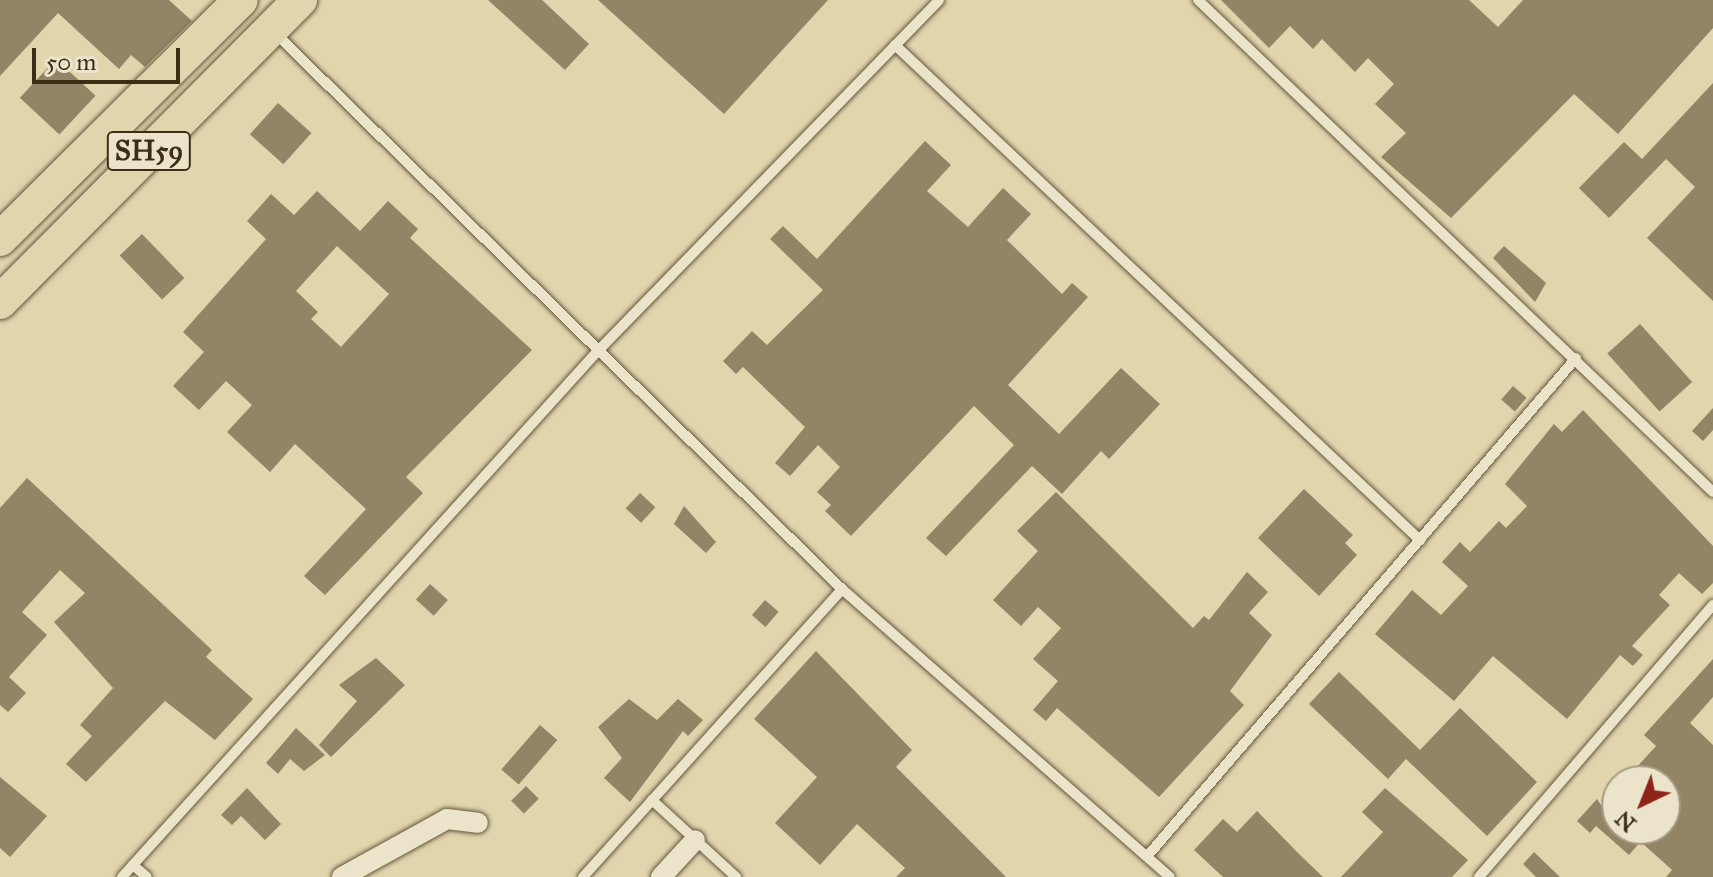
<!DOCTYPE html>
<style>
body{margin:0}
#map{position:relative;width:1713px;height:877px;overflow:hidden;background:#e0d5ad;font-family:"IM FELL Great Primer",serif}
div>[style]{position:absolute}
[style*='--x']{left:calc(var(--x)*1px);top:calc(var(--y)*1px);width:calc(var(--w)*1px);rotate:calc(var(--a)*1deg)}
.building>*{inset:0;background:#928465;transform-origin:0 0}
.roads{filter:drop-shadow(0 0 2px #66573c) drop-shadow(0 0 2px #66573c)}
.service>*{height:10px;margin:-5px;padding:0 5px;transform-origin:5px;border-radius:5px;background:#ebe4ca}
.minor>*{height:20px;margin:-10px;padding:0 10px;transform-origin:10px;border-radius:10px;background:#ebe4ca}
.primary>*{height:34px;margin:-17px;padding:0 17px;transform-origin:17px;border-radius:17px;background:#e0d5ad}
span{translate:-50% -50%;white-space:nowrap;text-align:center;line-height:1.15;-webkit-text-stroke:6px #ebe4ca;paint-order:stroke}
.shield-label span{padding:2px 6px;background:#ebe4ca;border:2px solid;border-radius:6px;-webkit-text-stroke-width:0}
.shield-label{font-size:28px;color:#3e2d16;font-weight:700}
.north{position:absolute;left:1601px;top:765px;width:80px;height:80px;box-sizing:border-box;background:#ebe4ca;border:2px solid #a69b82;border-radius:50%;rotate:223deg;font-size:22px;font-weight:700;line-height:32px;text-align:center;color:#3e2d16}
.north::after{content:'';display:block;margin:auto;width:28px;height:36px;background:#8f2418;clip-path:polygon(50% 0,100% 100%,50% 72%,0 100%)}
.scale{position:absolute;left:32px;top:48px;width:148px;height:36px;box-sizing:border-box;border:4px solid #3e2d16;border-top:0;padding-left:10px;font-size:24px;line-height:28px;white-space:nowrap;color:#3e2d16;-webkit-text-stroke:6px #ebe4ca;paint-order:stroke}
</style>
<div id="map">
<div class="building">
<div style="clip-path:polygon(0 0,169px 0,192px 21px,145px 67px,131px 55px,119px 69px,58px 13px,0 76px)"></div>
<div style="clip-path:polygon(488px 0,542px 0,589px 44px,565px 70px)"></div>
<div style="clip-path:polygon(598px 0,828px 0,724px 114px)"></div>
<div style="clip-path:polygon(1221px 0,1469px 0,1498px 27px,1523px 0,1713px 0,1713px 28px,1618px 134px,1574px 94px,1451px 218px,1381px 157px,1406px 133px,1375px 104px,1394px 84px,1368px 58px,1355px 72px,1322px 39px,1313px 49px,1290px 26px,1269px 48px)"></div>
<div style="left:56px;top:59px;width:54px;height:53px;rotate:43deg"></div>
<div style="clip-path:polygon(1713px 83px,1713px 301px,1647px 238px,1695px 187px,1666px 159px,1609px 218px,1579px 188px,1624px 142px,1642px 159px)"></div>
<div style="left:278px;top:103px;width:45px;height:42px;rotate:42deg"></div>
<div style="clip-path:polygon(925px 141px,951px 165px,927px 191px,968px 227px,1003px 188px,1031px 214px,1007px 240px,1062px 294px,1072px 283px,1088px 297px,1008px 385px,1059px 434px,1121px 368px,1160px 404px,1109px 459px,1101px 451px,1062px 494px,1032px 466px,946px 556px,926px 538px,1014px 445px,974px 406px,851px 536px,825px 511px,831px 505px,817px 492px,840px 467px,818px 445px,790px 476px,775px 463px,805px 427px,743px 367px,736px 374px,723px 361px,752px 331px,767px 345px,823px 290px,770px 239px,783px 226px,817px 259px)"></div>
<div style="clip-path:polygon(evenodd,317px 191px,360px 231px,388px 201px,418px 229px,410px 238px,532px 350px,406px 477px,423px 493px,325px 595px,304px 576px,366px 509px,295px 444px,270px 472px,227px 432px,252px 405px,226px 381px,199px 410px,173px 386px,204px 352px,183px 332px,266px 239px,247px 221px,271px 194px,294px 215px,317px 191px,337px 246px,389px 294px,341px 347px,311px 319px,318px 312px,296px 291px,337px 246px)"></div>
<div style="left:142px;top:234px;width:61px;height:31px;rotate:46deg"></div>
<div style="clip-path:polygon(1504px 246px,1546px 283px,1535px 302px,1493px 258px)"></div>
<div style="left:1640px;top:324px;width:78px;height:44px;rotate:48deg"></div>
<div style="left:1513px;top:386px;width:18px;height:18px;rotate:41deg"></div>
<div style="clip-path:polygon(1713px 408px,1713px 430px,1703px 441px,1692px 431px)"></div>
<div style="clip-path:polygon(1583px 410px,1713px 546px,1713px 583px,1702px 594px,1679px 573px,1659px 595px,1670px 605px,1632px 646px,1643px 655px,1633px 666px,1620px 655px,1567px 719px,1493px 656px,1454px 701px,1375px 634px,1412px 590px,1441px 615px,1468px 586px,1442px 562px,1460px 542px,1470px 552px,1499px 521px,1506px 528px,1527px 506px,1505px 484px,1554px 424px,1562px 432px)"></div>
<div style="clip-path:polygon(27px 478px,212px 650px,206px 657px,253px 699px,215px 740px,165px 701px,86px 782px,66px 764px,92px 736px,80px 725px,113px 688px,54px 622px,85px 593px,60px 570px,22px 612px,47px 635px,9px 677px,26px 693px,8px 712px,0 705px,0 508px)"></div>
<div style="clip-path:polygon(1304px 489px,1353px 535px,1345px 543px,1357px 555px,1319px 596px,1258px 538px)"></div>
<div style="clip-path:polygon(1056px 492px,1193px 628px,1204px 616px,1209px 620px,1247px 572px,1268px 592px,1249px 613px,1272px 635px,1230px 691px,1244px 705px,1159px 797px,1057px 708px,1046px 721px,1033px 710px,1058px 681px,1033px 659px,1061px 628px,1038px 607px,1021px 626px,993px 600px,1038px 551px,1017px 531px)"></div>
<div style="left:640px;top:493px;width:21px;height:21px;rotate:43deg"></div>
<div style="clip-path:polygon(684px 506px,716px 542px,706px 553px,674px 524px)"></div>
<div style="left:430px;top:584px;width:24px;height:21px;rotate:42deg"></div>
<div style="left:765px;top:600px;width:18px;height:20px;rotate:41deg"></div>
<div style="clip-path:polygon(816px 651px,912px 750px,896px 767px,1006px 877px,896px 877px,905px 868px,857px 824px,820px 865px,775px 823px,817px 777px,754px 719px)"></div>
<div style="clip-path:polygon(376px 658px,405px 685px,331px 757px,319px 745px,357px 701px,339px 685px)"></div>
<div style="clip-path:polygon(1713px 659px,1713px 697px,1690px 723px,1713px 745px,1713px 877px,1666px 877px,1672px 870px,1641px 842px,1653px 829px,1665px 829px,1673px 806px,1665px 781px,1647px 781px,1635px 769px,1656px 746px,1644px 735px)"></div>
<div style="clip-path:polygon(1339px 672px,1420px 750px,1460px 708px,1537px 782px,1487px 836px,1406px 759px,1388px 779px,1309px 704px)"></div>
<div style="clip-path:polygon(629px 699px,657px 720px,678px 699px,703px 720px,688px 736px,683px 731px,630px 802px,604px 778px,622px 758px,598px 727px)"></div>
<div style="left:540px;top:725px;width:23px;height:59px;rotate:41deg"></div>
<div style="clip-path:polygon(296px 728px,325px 755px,304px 771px,290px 759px,278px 774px,266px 763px)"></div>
<div style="clip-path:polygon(0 777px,47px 816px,10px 857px,0 848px)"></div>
<div style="left:526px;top:786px;width:18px;height:21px;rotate:45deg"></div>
<div style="clip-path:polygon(247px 788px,281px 824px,265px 840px,241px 816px,232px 825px,221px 815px)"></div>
<div style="clip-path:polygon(1385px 788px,1468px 860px,1452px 877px,1341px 877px,1383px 832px,1362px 812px)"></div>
<div style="clip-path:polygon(1597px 799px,1617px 829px,1641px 841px,1629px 855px,1596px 826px,1590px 833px,1577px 821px)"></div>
<div style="clip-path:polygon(1257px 811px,1299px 854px,1323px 877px,1223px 877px,1194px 850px,1223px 819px,1237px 832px)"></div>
<div style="clip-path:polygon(1534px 852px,1560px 877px,1536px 877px,1523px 864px)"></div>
</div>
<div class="roads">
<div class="service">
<div style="--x:1198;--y:0;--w:712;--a:43.69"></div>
<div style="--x:275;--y:33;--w:794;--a:44.44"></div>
<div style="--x:842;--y:589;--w:436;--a:41.3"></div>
<div style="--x:895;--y:45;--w:722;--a:43.32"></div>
<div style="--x:652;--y:800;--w:114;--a:42.5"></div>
<div style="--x:1150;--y:853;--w:653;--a:-49.28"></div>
<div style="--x:133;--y:865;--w:18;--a:41"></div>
<div style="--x:122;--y:877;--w:707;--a:-47.87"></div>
<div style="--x:596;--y:353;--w:492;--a:-45.8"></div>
<div style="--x:583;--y:877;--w:387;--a:-48"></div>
<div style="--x:1479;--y:877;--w:359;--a:-49.3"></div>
</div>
<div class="minor">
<div style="--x:342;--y:877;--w:120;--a:-28.9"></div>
<div style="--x:447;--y:819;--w:31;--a:7"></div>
<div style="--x:661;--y:877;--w:50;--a:-47.4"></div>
</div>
<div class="primary">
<div style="--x:0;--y:239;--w:339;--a:-44.8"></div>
<div style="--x:0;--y:302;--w:426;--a:-45.2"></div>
</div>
</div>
<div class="shield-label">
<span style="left:149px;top:151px">SH59</span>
</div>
<div class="north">N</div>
<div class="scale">50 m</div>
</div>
